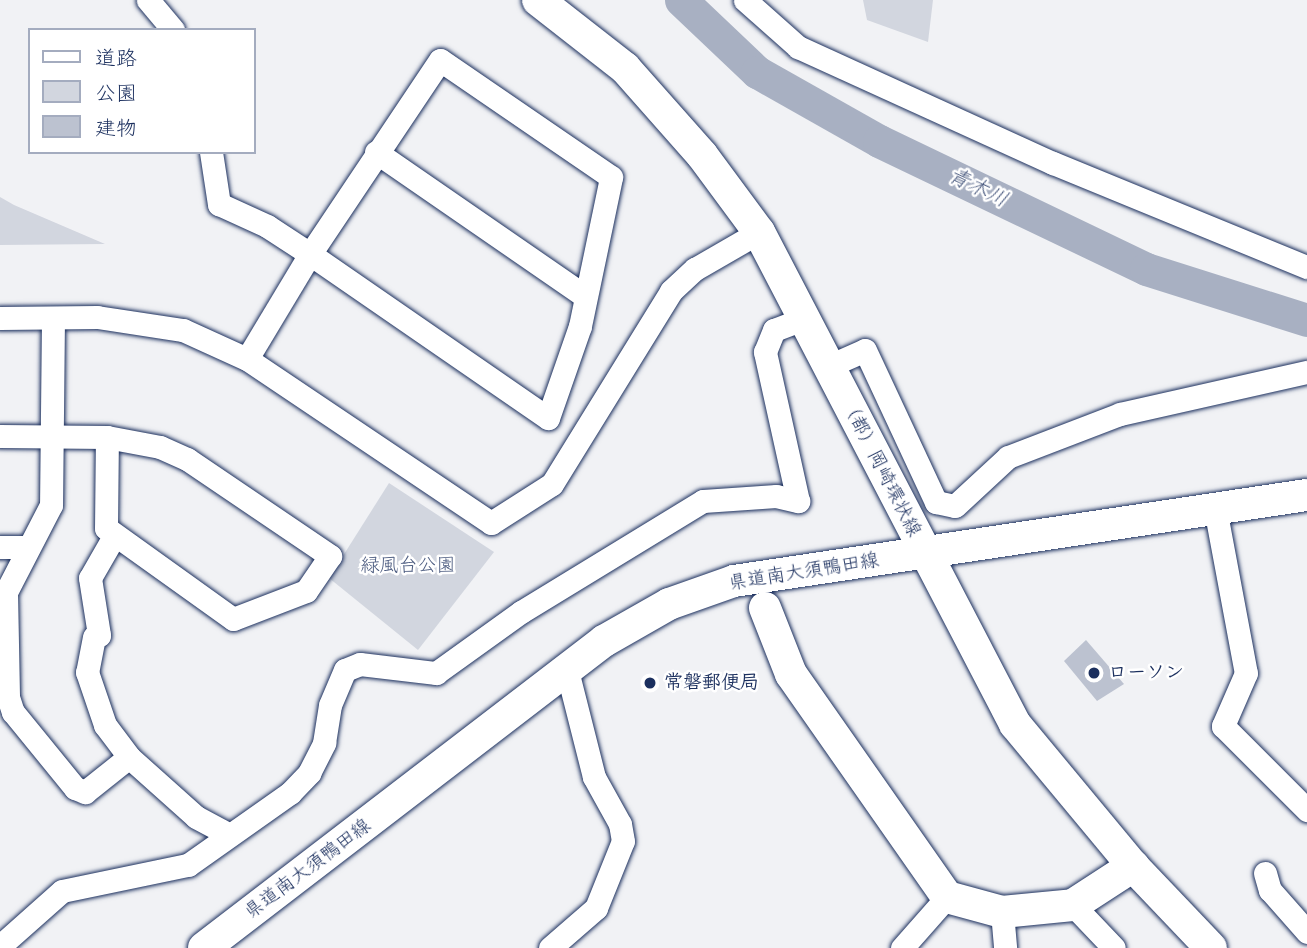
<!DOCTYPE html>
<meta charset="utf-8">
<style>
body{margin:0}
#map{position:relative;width:1307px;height:948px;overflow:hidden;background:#f1f2f5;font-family:"Architects Daughter","Klee One",sans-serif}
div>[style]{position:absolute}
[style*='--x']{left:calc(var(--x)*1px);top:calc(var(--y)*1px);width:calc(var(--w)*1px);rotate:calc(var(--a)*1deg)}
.green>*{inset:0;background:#d2d6df}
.river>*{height:33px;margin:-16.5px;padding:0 16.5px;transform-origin:16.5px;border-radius:16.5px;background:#a8b0c2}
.building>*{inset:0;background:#bcc2d0}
.roads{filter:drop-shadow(0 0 2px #1b2f5e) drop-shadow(0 0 2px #1b2f5e)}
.street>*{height:23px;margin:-11.5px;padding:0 11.5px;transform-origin:11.5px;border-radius:11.5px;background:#fff}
.secondary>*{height:32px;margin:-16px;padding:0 16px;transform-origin:16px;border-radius:16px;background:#fff}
.dots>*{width:19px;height:19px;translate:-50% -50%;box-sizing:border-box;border:4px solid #fff;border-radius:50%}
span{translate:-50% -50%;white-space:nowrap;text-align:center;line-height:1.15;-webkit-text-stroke:5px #fff;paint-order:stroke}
.street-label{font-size:19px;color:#1b2f5e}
.park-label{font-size:19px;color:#49597e}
.poi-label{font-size:19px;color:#1b2f5e;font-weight:700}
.left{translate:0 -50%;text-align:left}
.water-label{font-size:21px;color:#4c5c81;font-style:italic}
.legend{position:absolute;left:28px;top:28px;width:228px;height:126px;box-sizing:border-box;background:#fff;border:2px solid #a4acbf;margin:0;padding:9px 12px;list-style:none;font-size:21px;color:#1b2f5e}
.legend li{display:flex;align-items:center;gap:14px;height:35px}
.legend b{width:35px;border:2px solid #a4acbf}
</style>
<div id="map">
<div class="green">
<div style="clip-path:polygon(863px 0,933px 0,928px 42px,867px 20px)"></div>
<div style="clip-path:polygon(0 197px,14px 205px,105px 244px,0 245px)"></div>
<div style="clip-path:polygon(389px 483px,494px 552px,418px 650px,329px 578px)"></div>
</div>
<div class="river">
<div style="--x:681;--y:0;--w:105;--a:43.5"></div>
<div style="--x:757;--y:72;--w:140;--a:29.5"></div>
<div style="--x:879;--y:141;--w:296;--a:25.6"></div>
<div style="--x:1146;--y:269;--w:169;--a:17.6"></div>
</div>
<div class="building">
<div style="clip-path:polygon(1086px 640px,1124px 684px,1097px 701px,1064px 661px)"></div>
</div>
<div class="roads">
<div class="street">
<div style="--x:148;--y:0;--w:39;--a:50"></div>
<div style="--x:745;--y:0;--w:71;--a:41.6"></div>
<div style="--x:798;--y:47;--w:280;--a:24.5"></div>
<div style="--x:1053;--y:163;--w:274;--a:22.3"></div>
<div style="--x:211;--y:152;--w:53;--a:81.3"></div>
<div style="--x:219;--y:204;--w:53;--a:24.6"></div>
<div style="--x:267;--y:226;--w:51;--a:33.1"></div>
<div style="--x:310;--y:254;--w:289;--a:34.6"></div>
<div style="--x:548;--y:418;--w:97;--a:-70.8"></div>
<div style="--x:580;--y:326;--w:152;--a:-78.2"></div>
<div style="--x:611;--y:177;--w:207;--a:-145.6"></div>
<div style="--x:440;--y:60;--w:234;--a:123.8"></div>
<div style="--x:310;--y:254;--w:122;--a:121"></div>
<div style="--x:376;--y:152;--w:254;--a:34.6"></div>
<div style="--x:0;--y:318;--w:97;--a:-0.6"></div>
<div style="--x:97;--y:317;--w:87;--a:8.6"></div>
<div style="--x:183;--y:330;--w:70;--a:24.4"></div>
<div style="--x:247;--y:359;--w:294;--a:33.9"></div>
<div style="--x:491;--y:523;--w:72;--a:-32.6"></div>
<div style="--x:552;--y:484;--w:227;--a:-58.3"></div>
<div style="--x:671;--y:291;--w:33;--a:-43"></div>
<div style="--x:695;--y:269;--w:74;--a:-30"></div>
<div style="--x:53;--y:318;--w:187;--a:90.6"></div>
<div style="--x:51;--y:505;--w:98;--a:117.3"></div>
<div style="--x:6;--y:592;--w:105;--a:88.9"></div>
<div style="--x:8;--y:697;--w:16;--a:72"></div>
<div style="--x:13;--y:712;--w:98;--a:50.8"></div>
<div style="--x:75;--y:788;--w:11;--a:22"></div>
<div style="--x:85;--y:792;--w:56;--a:-38.5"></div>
<div style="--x:829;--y:366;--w:39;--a:-24"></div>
<div style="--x:865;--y:350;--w:168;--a:65"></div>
<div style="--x:936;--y:502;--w:19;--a:12"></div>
<div style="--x:955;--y:506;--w:72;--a:-42.8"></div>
<div style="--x:1008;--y:457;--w:120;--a:-21"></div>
<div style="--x:1120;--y:414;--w:192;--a:-12.7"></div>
<div style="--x:0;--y:436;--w:107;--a:0.5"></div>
<div style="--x:107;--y:437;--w:54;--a:10.7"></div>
<div style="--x:160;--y:447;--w:30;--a:24"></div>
<div style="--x:187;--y:459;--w:173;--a:34.1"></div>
<div style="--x:330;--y:556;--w:42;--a:124.4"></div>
<div style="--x:306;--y:591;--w:78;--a:159"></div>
<div style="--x:233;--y:619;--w:156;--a:-144.4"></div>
<div style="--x:106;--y:528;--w:91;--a:-89.4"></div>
<div style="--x:1215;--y:508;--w:168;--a:79.4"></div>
<div style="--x:1246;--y:673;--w:58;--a:113.5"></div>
<div style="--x:1223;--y:726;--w:119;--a:45"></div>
<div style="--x:113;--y:538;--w:46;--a:119.9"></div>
<div style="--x:90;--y:578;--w:58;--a:81"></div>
<div style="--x:99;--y:635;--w:5;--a:158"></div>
<div style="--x:94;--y:637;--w:36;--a:101"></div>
<div style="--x:87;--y:672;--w:56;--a:71.2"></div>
<div style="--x:105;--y:725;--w:40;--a:53"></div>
<div style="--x:129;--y:757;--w:90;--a:41.8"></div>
<div style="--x:196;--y:817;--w:38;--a:28"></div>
<div style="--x:0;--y:547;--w:28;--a:0"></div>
<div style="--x:1265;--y:873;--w:18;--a:74"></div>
<div style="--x:1270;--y:890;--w:56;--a:48.6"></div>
<div style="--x:1073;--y:905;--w:59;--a:46.4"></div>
<div style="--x:1002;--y:912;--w:36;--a:85"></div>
<div style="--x:0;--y:946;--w:83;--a:-41.6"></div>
<div style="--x:62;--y:891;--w:129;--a:-11.7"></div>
<div style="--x:188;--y:865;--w:125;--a:-35.2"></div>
<div style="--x:290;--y:793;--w:28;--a:-46"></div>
<div style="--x:309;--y:773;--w:34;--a:-63"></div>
<div style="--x:324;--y:743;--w:38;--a:-81"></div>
<div style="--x:330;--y:705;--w:38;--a:-67"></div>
<div style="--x:345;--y:670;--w:16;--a:-22"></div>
<div style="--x:360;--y:664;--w:77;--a:6.8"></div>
<div style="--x:436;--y:673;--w:105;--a:-35.7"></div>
<div style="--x:521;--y:612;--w:213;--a:-31.4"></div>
<div style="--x:703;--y:501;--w:73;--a:-3.9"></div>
<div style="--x:776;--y:496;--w:23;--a:13"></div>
<div style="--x:798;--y:501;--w:153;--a:-102.5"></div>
<div style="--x:765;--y:352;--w:24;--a:-68"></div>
<div style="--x:774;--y:330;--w:33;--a:-21"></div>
<div style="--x:550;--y:948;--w:61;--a:-41"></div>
<div style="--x:596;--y:908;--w:72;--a:-68.1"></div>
<div style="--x:623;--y:841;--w:17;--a:-100"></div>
<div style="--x:620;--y:824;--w:54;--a:-119"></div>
<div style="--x:594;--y:777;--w:110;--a:-104.2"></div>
<div style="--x:902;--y:948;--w:68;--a:-48.6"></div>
</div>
<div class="secondary">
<div style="--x:538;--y:0;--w:110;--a:38"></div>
<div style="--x:625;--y:68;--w:116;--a:48.5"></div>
<div style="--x:702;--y:155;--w:96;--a:53.5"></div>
<div style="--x:759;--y:232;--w:555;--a:62.51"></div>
<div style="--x:1015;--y:724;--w:185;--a:50.3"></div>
<div style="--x:1133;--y:866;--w:113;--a:46.4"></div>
<div style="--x:765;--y:608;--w:71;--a:68.5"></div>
<div style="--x:791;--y:674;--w:272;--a:55"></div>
<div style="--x:947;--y:897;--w:57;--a:15.3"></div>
<div style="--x:1002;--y:912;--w:71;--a:-5.6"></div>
<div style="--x:1073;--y:905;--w:72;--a:-33"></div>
<div style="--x:204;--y:948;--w:504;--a:-37.51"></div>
<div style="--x:604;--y:641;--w:75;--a:-29.6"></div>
<div style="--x:669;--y:604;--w:69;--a:-19.5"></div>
<div style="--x:734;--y:581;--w:579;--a:-8.54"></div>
</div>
</div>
<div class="dots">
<div style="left:1094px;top:673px;background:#1b2f5e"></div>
<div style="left:650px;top:683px;background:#1b2f5e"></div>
</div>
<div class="street-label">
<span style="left:881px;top:468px;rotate:63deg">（都）岡崎環状線</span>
<span style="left:804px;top:572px;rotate:-9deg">県道南大須鴨田線</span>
<span style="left:308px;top:869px;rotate:-37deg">県道南大須鴨田線</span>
</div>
<div class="park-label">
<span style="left:408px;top:566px">緑風台公園</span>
</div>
<div class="poi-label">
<span class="left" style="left:1108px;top:673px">ローソン</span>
<span class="left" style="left:664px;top:683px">常磐郵便局</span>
</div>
<div class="water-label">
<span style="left:978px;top:188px;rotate:26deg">青木川</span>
</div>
<ul class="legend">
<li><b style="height:9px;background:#fff"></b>道路</li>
<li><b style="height:19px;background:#d2d6df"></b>公園</li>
<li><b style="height:19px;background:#bcc2d0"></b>建物</li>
</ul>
</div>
